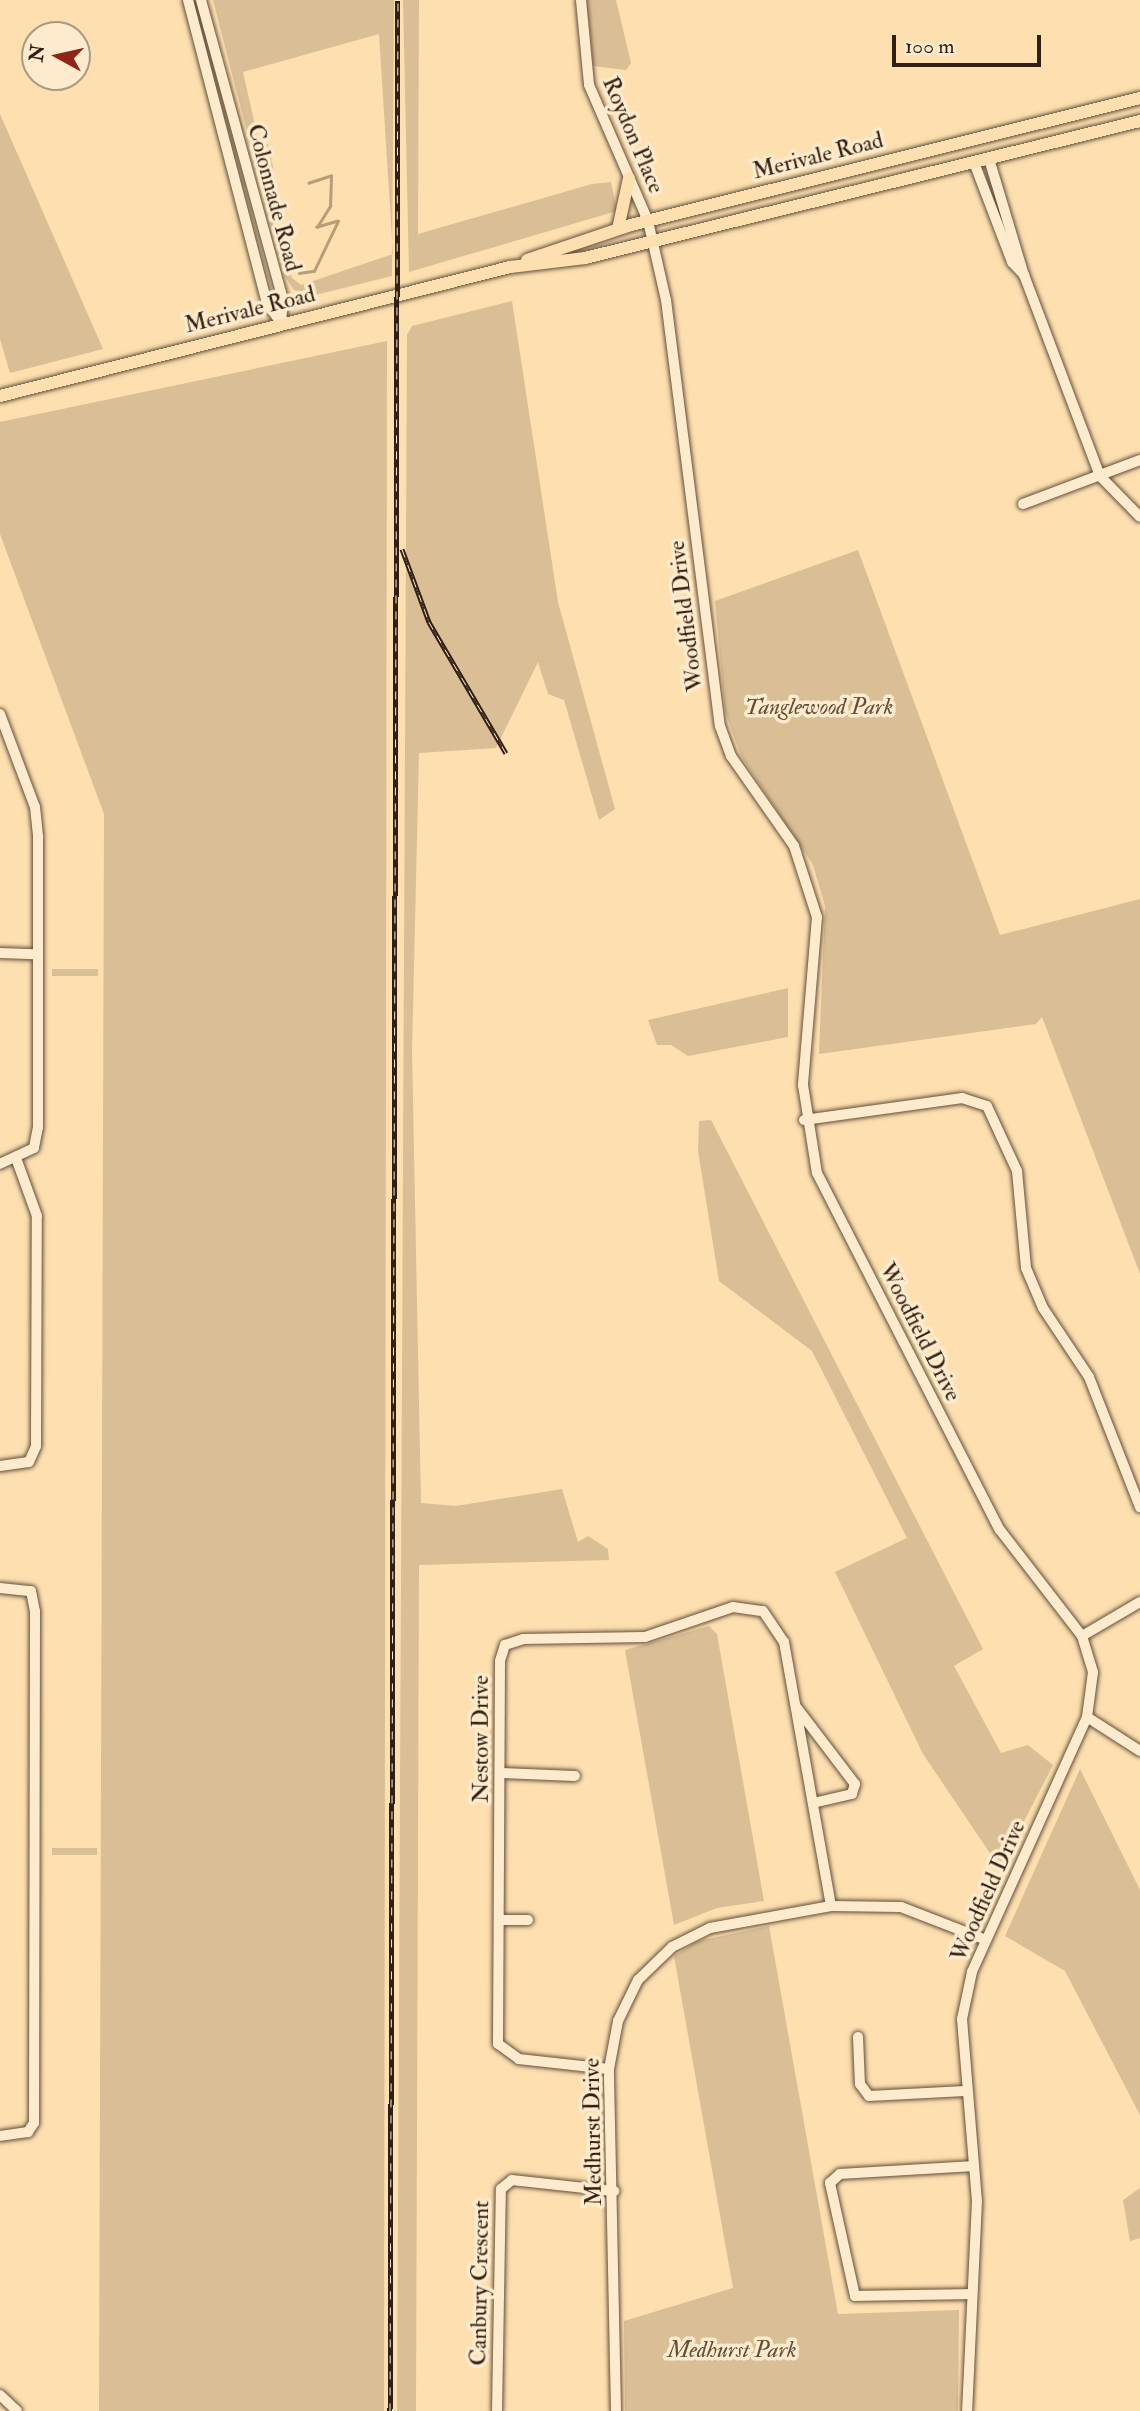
<!DOCTYPE html>
<style>
body{margin:0}
#map{position:relative;width:1140px;height:2411px;overflow:hidden;background:#fddfb0;font-family:"IM FELL Double Pica",serif}
div>[style]{position:absolute}
[style*='--x']{left:calc(var(--x)*1px);top:calc(var(--y)*1px);width:calc(var(--w)*1px);rotate:calc(var(--a)*1deg)}
.green>*{inset:0;background:#dabe95;transform-origin:0 0}
.stream>*{height:2.5px;margin:-1.25px;padding:0 1.25px;transform-origin:1.25px;border-radius:1.25px;background:#b79e7b}
.roads{filter:drop-shadow(0 0 2px #624f3b) drop-shadow(0 0 2px #624f3b)}
.minor>*{height:10px;margin:-5px;padding:0 5px;transform-origin:5px;border-radius:5px;background:#feeacc}
.major>*{height:12px;margin:-6px;padding:0 6px;transform-origin:6px;border-radius:6px;background:#fddfb0}
.rail>*{height:5px;margin-top:-2.5px;transform-origin:0;background:repeating-linear-gradient(90deg,#feeacc 0 8px,#2f1f14 0 16px);box-sizing:border-box;border-block:2px solid #2f1f14}
span{translate:-50% -50%;white-space:nowrap;text-align:center;line-height:1.15;-webkit-text-stroke:7px #feeacc;paint-order:stroke}
.street-label{font-size:23px;color:#2f1f14}
.park-label{font-size:23px;color:#624f3b;font-style:italic}
.north{position:absolute;left:21px;top:21px;width:70px;height:70px;box-sizing:border-box;background:#feeacc;border:2px solid #ab9982;border-radius:50%;rotate:278deg;font-size:19px;font-weight:700;line-height:28px;text-align:center;color:#2f1f14}
.north::after{content:'';display:block;margin:auto;width:24px;height:32px;background:#8f2418;clip-path:polygon(50% 0,100% 100%,50% 72%,0 100%)}
.scale{position:absolute;left:892px;top:35px;width:149px;height:32px;box-sizing:border-box;border:4px solid #2f1f14;border-top:0;padding-left:9px;font-size:21px;line-height:24px;white-space:nowrap;color:#2f1f14;-webkit-text-stroke:5px #feeacc;paint-order:stroke}
</style>
<div id="map">
<div class="green">
<div style="clip-path:polygon(evenodd,213px 0,394px 0,392px 276px,311px 296px,294px 290px,284px 275px,213px 0,379px 34px,393px 254px,301px 285px,292px 278px,280px 244px,267px 177px,274px 171px,268px 144px,259px 143px,243px 72px,379px 34px)"></div>
<div style="clip-path:polygon(403px 0,419px 0,418px 234px,592px 184px,611px 182px,617px 211px,409px 272px)"></div>
<div style="clip-path:polygon(587px 0,616px 0,631px 63px,626px 70px,593px 66px)"></div>
<div style="clip-path:polygon(0 114px,103px 349px,10px 373px,0 339px)"></div>
<div style="clip-path:polygon(512px 301px,558px 602px,615px 809px,599px 820px,564px 700px,548px 694px,538px 662px,496px 748px,419px 753px,412px 1051px,421px 1503px,456px 1506px,562px 1489px,578px 1542px,588px 1536px,608px 1549px,609px 1560px,419px 1565px,416px 2411px,397px 2411px,407px 335px,412px 326px)"></div>
<div style="clip-path:polygon(387px 341px,384px 2411px,99px 2411px,104px 814px,0 534px,0 422px)"></div>
<div style="clip-path:polygon(858px 550px,1000px 935px,1140px 899px,1140px 1274px,1042px 1017px,1036px 1024px,819px 1054px,825px 906px,813px 865px,741px 756px,725px 712px,715px 601px)"></div>
<div style="left:52px;top:969px;width:46px;height:7px"></div>
<div style="clip-path:polygon(788px 988px,788px 1037px,688px 1056px,671px 1045px,657px 1045px,648px 1020px)"></div>
<div style="clip-path:polygon(711px 1120px,983px 1649px,954px 1666px,1001px 1753px,1028px 1745px,1053px 1765px,1000px 1868px,923px 1754px,835px 1572px,907px 1538px,812px 1351px,719px 1281px,698px 1151px,699px 1121px)"></div>
<div style="clip-path:polygon(709px 1626px,717px 1634px,764px 1901px,717px 1908px,674px 1925px,625px 1650px)"></div>
<div style="clip-path:polygon(1080px 1769px,1140px 1890px,1140px 2115px,1065px 1971px,1005px 1936px)"></div>
<div style="left:52px;top:1848px;width:45px;height:7px"></div>
<div style="clip-path:polygon(769px 1926px,838px 2314px,959px 2310px,958px 2411px,625px 2411px,624px 2321px,733px 2288px,674px 1956px,698px 1941px)"></div>
<div style="clip-path:polygon(1140px 2188px,1140px 2238px,1130px 2241px,1123px 2200px)"></div>
</div>
<div class="stream">
<div style="--x:299;--y:273;--w:15;--a:-8"></div>
<div style="--x:314;--y:271;--w:55;--a:-64.4"></div>
<div style="--x:338;--y:221;--w:22;--a:164"></div>
<div style="--x:317;--y:227;--w:25;--a:-58"></div>
<div style="--x:330;--y:206;--w:30;--a:-88"></div>
<div style="--x:331;--y:176;--w:23;--a:162"></div>
</div>
<div class="roads">
<div class="minor">
<div style="--x:188;--y:0;--w:313;--a:75.4"></div>
<div style="--x:267;--y:303;--w:24;--a:55"></div>
<div style="--x:201;--y:0;--w:311;--a:74.7"></div>
<div style="--x:283;--y:300;--w:23;--a:95"></div>
<div style="--x:581;--y:0;--w:85;--a:84.6"></div>
<div style="--x:589;--y:85;--w:148;--a:66.5"></div>
<div style="--x:648;--y:221;--w:81;--a:77.2"></div>
<div style="--x:666;--y:300;--w:429;--a:82.8"></div>
<div style="--x:720;--y:726;--w:32;--a:70"></div>
<div style="--x:731;--y:756;--w:110;--a:55"></div>
<div style="--x:794;--y:846;--w:75;--a:72.1"></div>
<div style="--x:817;--y:917;--w:169;--a:94.8"></div>
<div style="--x:803;--y:1085;--w:89;--a:81"></div>
<div style="--x:817;--y:1173;--w:401;--a:62.9"></div>
<div style="--x:1000;--y:1530;--w:134;--a:52.3"></div>
<div style="--x:1082;--y:1636;--w:38;--a:73"></div>
<div style="--x:1093;--y:1672;--w:45;--a:97.6"></div>
<div style="--x:1087;--y:1717;--w:280;--a:114.3"></div>
<div style="--x:972;--y:1972;--w:48;--a:102"></div>
<div style="--x:962;--y:2019;--w:183;--a:85.3"></div>
<div style="--x:977;--y:2201;--w:210;--a:92.7"></div>
<div style="--x:990;--y:162;--w:118;--a:73.3"></div>
<div style="--x:1024;--y:275;--w:215;--a:69.3"></div>
<div style="--x:1100;--y:476;--w:57;--a:45.7"></div>
<div style="--x:975;--y:165;--w:104;--a:69.1"></div>
<div style="--x:1012;--y:262;--w:18;--a:47"></div>
<div style="--x:1023;--y:504;--w:125;--a:-20.6"></div>
<div style="--x:0;--y:714;--w:99;--a:69.4"></div>
<div style="--x:35;--y:807;--w:31;--a:84"></div>
<div style="--x:38;--y:838;--w:289;--a:90"></div>
<div style="--x:38;--y:1127;--w:21;--a:101"></div>
<div style="--x:34;--y:1148;--w:38;--a:155"></div>
<div style="--x:0;--y:953;--w:35;--a:2"></div>
<div style="--x:804;--y:1120;--w:160;--a:-7.9"></div>
<div style="--x:962;--y:1098;--w:26;--a:18"></div>
<div style="--x:987;--y:1106;--w:72;--a:65.2"></div>
<div style="--x:1017;--y:1171;--w:97;--a:84.7"></div>
<div style="--x:1026;--y:1268;--w:43;--a:67"></div>
<div style="--x:1043;--y:1308;--w:83;--a:56.3"></div>
<div style="--x:1089;--y:1377;--w:140;--a:68.6"></div>
<div style="--x:0;--y:1466;--w:29;--a:-8"></div>
<div style="--x:29;--y:1462;--w:17;--a:-66"></div>
<div style="--x:36;--y:1446;--w:230;--a:-89.8"></div>
<div style="--x:37;--y:1216;--w:62;--a:-109.9"></div>
<div style="--x:0;--y:1588;--w:31;--a:6"></div>
<div style="--x:31;--y:1591;--w:20;--a:79"></div>
<div style="--x:35;--y:1611;--w:512;--a:90.11"></div>
<div style="--x:34;--y:2123;--w:11;--a:124"></div>
<div style="--x:28;--y:2132;--w:28;--a:172"></div>
<div style="--x:1082;--y:1636;--w:67;--a:-30.4"></div>
<div style="--x:797;--y:1708;--w:96;--a:52.7"></div>
<div style="--x:855;--y:1784;--w:10;--a:107"></div>
<div style="--x:852;--y:1794;--w:40;--a:167"></div>
<div style="--x:1087;--y:1717;--w:63;--a:32.7"></div>
<div style="--x:501;--y:1773;--w:74;--a:2.3"></div>
<div style="--x:499;--y:1920;--w:29;--a:0"></div>
<div style="--x:858;--y:2037;--w:47;--a:87.6"></div>
<div style="--x:860;--y:2084;--w:15;--a:53"></div>
<div style="--x:869;--y:2096;--w:96;--a:-3"></div>
<div style="--x:609;--y:2069;--w:91;--a:-173.7"></div>
<div style="--x:519;--y:2059;--w:26;--a:-144"></div>
<div style="--x:498;--y:2044;--w:383;--a:-89.7"></div>
<div style="--x:500;--y:1661;--w:17;--a:-73"></div>
<div style="--x:505;--y:1645;--w:19;--a:-18"></div>
<div style="--x:523;--y:1639;--w:122;--a:-0.9"></div>
<div style="--x:645;--y:1637;--w:93;--a:-18.8"></div>
<div style="--x:733;--y:1607;--w:30;--a:8"></div>
<div style="--x:763;--y:1611;--w:37;--a:56"></div>
<div style="--x:784;--y:1642;--w:268;--a:79.9"></div>
<div style="--x:971;--y:2294;--w:116;--a:179"></div>
<div style="--x:855;--y:2296;--w:116;--a:-102.5"></div>
<div style="--x:830;--y:2183;--w:13;--a:-42"></div>
<div style="--x:840;--y:2174;--w:134;--a:-3.4"></div>
<div style="--x:0;--y:2395;--w:23;--a:43"></div>
<div style="--x:497;--y:2411;--w:222;--a:-89"></div>
<div style="--x:501;--y:2189;--w:14;--a:-39"></div>
<div style="--x:512;--y:2180;--w:103;--a:6.2"></div>
<div style="--x:616;--y:2411;--w:342;--a:-91.2"></div>
<div style="--x:609;--y:2069;--w:49;--a:-79.4"></div>
<div style="--x:618;--y:2021;--w:46;--a:-64"></div>
<div style="--x:638;--y:1980;--w:47;--a:-44.1"></div>
<div style="--x:672;--y:1947;--w:42;--a:-26.6"></div>
<div style="--x:710;--y:1928;--w:123;--a:-10.3"></div>
<div style="--x:831;--y:1906;--w:70;--a:0.8"></div>
<div style="--x:901;--y:1907;--w:91;--a:21.2"></div>
</div>
<div class="major">
<div style="--x:618;--y:229;--w:52;--a:-77.8"></div>
<div style="--x:527;--y:260;--w:110;--a:-18.6"></div>
<div style="--x:631;--y:225;--w:525;--a:-14.01"></div>
<div style="--x:0;--y:396;--w:526;--a:-14.19"></div>
<div style="--x:510;--y:267;--w:76;--a:-6.8"></div>
<div style="--x:585;--y:258;--w:572;--a:-13.87"></div>
</div>
</div>
<div class="rail">
<div style="--x:402;--y:549;--w:78;--a:69.7"></div>
<div style="--x:429;--y:622;--w:152;--a:59.6"></div>
<div style="--x:390;--y:2411;--w:2411;--a:-89.81"></div>
</div>
<div class="street-label">
<span style="left:633px;top:135px;rotate:67deg">Roydon Place</span>
<span style="left:818px;top:156px;rotate:-14deg">Merivale Road</span>
<span style="left:274px;top:198px;rotate:75deg">Colonnade Road</span>
<span style="left:250px;top:310px;rotate:-14deg">Merivale Road</span>
<span style="left:686px;top:616px;rotate:-97deg">Woodfield Drive</span>
<span style="left:920px;top:1332px;rotate:63deg">Woodfield Drive</span>
<span style="left:481px;top:1739px;rotate:-90deg">Nestow Drive</span>
<span style="left:988px;top:1891px;rotate:-66deg">Woodfield Drive</span>
<span style="left:593px;top:2132px;rotate:-91deg">Medhurst Drive</span>
<span style="left:480px;top:2283px;rotate:-89deg">Canbury Crescent</span>
</div>
<div class="park-label">
<span style="left:819px;top:707px">Tanglewood Park</span>
<span style="left:732px;top:2350px">Medhurst Park</span>
</div>
<div class="north">N</div>
<div class="scale">100 m</div>
</div>
